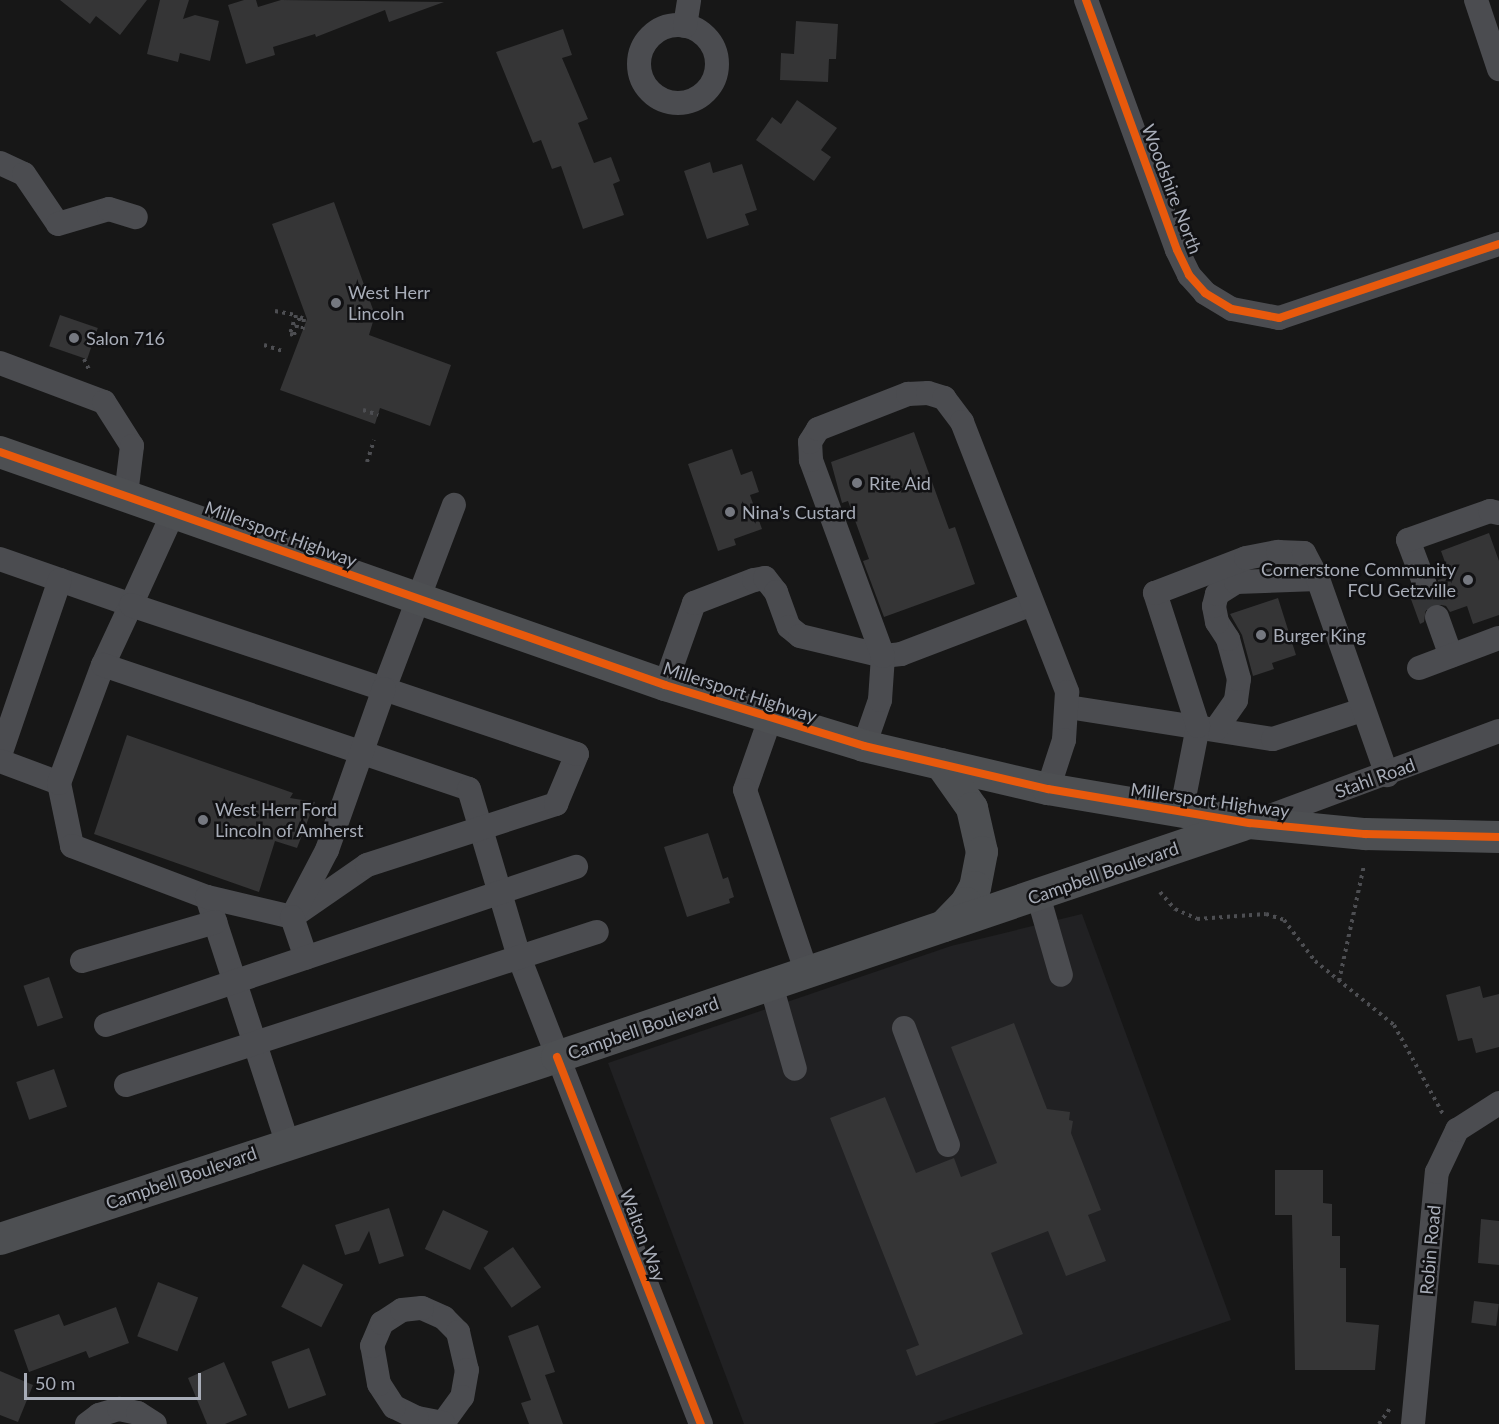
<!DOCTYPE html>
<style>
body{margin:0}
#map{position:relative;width:1499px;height:1424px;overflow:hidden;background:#171717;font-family:Lato,sans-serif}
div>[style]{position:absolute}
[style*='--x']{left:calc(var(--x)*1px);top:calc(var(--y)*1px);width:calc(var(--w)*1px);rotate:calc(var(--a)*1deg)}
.built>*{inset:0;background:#212123}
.building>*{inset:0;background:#353536;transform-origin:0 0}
.minor-tunnel>*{height:24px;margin-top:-12px;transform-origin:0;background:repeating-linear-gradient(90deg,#343537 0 24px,transparent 0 36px)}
.path>*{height:4px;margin-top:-2px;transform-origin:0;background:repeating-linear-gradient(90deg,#4d4e52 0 3px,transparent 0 7.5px)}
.minor>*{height:24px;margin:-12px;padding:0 12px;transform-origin:12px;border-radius:12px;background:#4b4c50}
.minor>.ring{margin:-12px;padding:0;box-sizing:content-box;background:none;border:24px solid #4b4c50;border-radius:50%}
.major>*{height:32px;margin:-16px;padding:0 16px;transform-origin:16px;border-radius:16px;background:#4d4f52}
.cycleway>*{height:8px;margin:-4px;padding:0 4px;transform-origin:4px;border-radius:4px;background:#e8590c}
.dots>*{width:16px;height:16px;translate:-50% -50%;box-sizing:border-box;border:3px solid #111113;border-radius:50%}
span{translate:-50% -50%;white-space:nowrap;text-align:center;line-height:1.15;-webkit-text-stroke:5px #111113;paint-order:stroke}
.street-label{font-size:18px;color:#a8adb8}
.poi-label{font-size:18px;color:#a8adb8}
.left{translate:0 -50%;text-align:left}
.right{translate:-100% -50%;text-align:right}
.scale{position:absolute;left:24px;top:1373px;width:177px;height:27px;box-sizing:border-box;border:3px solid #a8adb8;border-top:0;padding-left:8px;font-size:18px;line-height:21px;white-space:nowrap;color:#a8adb8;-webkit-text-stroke:4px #111113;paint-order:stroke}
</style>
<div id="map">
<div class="built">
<div style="clip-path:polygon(1082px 914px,1231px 1320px,933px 1424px,744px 1424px,608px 1063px,951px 946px)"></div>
</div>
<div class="building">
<div style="clip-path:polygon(60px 0,147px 0,120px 35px,96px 16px,90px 24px)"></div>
<div style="clip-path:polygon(160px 0,189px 0,183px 19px,195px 15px,219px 21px,210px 61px,180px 53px,178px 62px,147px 54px)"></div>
<div style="clip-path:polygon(244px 0,256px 0,258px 7px,281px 0,444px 2px,389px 22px,385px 10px,316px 37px,315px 34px,273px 47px,275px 55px,246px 64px,228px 5px)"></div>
<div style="clip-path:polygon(796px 21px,838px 24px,836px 59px,829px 59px,828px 82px,780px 80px,781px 53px,794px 54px)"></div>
<div style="clip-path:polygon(563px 29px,572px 55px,562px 58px,588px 119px,578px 123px,594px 163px,611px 157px,620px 181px,613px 184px,624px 215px,583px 229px,561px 166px,552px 169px,541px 140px,533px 143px,496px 52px)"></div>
<div style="clip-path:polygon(797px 100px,837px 128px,821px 150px,831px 157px,814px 181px,756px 140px,772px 117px,781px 124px)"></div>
<div style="clip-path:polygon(710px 162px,713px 173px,742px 164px,757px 210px,745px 214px,749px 225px,707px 239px,684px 171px)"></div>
<div style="clip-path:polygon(334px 202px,375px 315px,369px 335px,451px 365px,430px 426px,380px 408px,375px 424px,280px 390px,307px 319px,272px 224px)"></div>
<div style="left:60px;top:315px;width:40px;height:33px;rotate:19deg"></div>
<div style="clip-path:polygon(914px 432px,949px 529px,955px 527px,975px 584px,884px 617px,863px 561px,869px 559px,848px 501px,842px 503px,831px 462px)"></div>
<div style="clip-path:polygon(732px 449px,741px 475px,752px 471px,759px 492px,750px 495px,762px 529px,734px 539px,736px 545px,718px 551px,688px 464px)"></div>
<div style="clip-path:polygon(1489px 533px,1499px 561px,1499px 615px,1473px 624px,1467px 606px,1450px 612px,1446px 606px,1433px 603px,1426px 608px,1424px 622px,1420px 624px,1408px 591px,1412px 590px,1423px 599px,1436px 594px,1438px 580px,1450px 576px,1441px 551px)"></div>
<div style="clip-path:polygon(1278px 598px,1296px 655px,1272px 663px,1274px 669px,1253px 676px,1242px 635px,1230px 614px)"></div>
<div style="clip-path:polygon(127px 735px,293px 793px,290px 798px,315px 802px,297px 848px,275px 841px,259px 892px,94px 834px)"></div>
<div style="clip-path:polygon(708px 833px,723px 879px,728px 877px,734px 897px,729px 899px,730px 903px,687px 917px,664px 847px)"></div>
<div style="left:49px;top:977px;width:43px;height:27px;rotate:71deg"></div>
<div style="clip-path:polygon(1480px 986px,1483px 998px,1499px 994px,1499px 1047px,1476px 1053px,1472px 1038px,1458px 1041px,1446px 995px)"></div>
<div style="clip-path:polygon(1014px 1023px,1047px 1109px,1070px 1112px,1069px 1120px,1073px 1121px,1071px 1133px,1101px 1210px,1088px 1215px,1106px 1261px,1066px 1276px,1048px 1231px,991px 1253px,1023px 1334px,916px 1376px,906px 1350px,919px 1345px,830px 1118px,885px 1097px,916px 1173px,954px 1158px,961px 1177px,997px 1163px,951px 1047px)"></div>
<div style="left:54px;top:1069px;width:40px;height:40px;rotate:71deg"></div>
<div style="clip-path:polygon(1275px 1170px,1323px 1170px,1323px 1203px,1332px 1204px,1332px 1236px,1340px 1236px,1340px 1268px,1346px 1268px,1346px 1322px,1379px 1325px,1375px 1370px,1295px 1370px,1292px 1215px,1275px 1215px)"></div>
<div style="clip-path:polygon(389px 1208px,404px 1256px,379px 1264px,369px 1231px,359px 1251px,345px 1255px,335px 1225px)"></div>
<div style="left:443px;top:1210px;width:50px;height:43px;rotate:25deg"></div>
<div style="clip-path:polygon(1481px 1219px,1499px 1221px,1499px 1265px,1478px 1263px)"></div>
<div style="left:513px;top:1247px;width:49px;height:36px;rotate:55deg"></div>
<div style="left:303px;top:1264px;width:45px;height:48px;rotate:27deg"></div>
<div style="left:158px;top:1282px;width:43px;height:58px;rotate:21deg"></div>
<div style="left:1474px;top:1301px;width:25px;height:22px;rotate:7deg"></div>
<div style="clip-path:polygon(116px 1307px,129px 1343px,89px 1358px,86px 1351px,29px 1372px,14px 1330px,59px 1314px,64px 1326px)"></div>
<div style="clip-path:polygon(538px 1325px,555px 1372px,545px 1375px,563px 1424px,529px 1424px,521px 1403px,531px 1400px,508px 1336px)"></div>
<div style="left:309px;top:1348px;width:50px;height:40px;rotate:70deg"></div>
<div style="clip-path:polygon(224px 1362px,247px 1415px,225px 1424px,207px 1424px,188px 1378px)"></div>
<div style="clip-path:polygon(0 1371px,33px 1385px,18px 1422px,0 1415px)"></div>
</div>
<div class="minor-tunnel">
<div style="--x:1425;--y:585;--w:34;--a:69"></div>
</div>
<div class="path">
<div style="--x:275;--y:311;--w:21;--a:11"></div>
<div style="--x:296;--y:315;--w:20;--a:108"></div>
<div style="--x:290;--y:334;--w:4;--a:14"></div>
<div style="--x:294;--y:335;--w:19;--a:-72"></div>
<div style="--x:300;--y:317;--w:4;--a:27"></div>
<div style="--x:304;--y:319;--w:14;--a:98"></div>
<div style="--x:264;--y:345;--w:19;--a:18"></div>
<div style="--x:84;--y:359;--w:14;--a:65"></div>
<div style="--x:363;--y:410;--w:16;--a:18"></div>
<div style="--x:367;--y:462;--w:23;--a:-72"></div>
<div style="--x:1160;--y:892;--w:23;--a:49"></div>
<div style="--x:1175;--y:909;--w:24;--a:24"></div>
<div style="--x:1197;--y:919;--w:69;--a:-4.1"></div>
<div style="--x:1266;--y:914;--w:19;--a:18"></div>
<div style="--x:1284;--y:920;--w:51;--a:52.9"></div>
<div style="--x:1315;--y:961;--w:102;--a:39"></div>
<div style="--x:1394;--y:1025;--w:102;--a:61.2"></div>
<div style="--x:1339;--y:981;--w:119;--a:-77.8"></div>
<div style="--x:1379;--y:1424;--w:21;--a:-55"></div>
</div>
<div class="minor">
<div style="--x:1086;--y:0;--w:266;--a:70"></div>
<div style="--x:1177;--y:250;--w:28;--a:64"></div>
<div style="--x:1189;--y:275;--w:24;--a:48"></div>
<div style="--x:1205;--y:293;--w:31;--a:31"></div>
<div style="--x:1232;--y:309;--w:48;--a:10.8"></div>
<div style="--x:1279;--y:318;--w:232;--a:-18.6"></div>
<div style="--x:1476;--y:0;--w:73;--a:71.6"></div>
<div class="ring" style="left:639px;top:25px;width:54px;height:54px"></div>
<div style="--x:685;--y:26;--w:26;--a:-81"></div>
<div style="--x:0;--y:163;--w:26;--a:25"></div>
<div style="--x:24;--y:174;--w:60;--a:55.8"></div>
<div style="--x:58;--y:224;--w:53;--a:-16.4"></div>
<div style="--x:109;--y:209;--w:28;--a:17"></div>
<div style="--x:0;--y:363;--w:111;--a:20.6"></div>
<div style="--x:104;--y:402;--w:52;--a:57.5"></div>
<div style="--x:132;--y:446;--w:49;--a:97"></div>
<div style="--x:0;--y:559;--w:139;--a:19.3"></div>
<div style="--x:131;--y:605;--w:103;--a:-65.4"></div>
<div style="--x:1425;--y:585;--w:48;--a:-110.7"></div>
<div style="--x:1408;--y:540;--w:87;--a:-19.5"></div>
<div style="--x:1490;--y:511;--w:9;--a:13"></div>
<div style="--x:1437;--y:617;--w:41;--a:70.3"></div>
<div style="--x:103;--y:665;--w:66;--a:-65"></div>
<div style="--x:131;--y:605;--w:267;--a:18.4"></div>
<div style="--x:384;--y:689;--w:197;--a:-69.2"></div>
<div style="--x:1419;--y:668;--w:85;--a:-20.6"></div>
<div style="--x:665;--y:685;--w:87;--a:-70.5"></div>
<div style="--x:694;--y:603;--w:64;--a:-21"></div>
<div style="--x:754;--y:580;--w:11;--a:-10"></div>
<div style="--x:765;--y:578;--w:18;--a:52"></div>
<div style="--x:776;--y:592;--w:37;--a:70"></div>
<div style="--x:789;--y:627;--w:14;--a:39"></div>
<div style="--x:800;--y:636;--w:85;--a:13.5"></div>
<div style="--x:883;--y:656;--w:18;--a:-6"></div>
<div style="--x:901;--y:654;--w:140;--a:-20.9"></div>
<div style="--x:1068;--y:707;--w:207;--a:8.9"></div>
<div style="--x:1273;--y:739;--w:94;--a:-18"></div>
<div style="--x:770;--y:719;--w:75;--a:109.4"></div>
<div style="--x:745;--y:790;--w:193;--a:71.3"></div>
<div style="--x:1216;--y:729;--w:35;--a:-55"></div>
<div style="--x:1236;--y:700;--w:21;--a:-82"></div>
<div style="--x:1239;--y:679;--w:41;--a:-105.4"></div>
<div style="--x:1228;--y:639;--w:20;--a:-123"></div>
<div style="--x:1217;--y:622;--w:16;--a:-101"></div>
<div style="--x:1214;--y:606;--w:12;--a:-76"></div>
<div style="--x:1217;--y:594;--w:22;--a:-32"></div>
<div style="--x:1236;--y:582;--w:82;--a:-2.1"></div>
<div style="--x:864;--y:746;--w:49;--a:-70.8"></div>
<div style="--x:880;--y:700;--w:44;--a:-86.1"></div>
<div style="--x:883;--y:656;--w:209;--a:-110.2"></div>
<div style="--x:811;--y:460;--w:18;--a:-93"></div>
<div style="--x:810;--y:442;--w:15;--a:-58"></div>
<div style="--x:818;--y:429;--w:97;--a:-21.3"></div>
<div style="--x:908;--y:394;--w:20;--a:-3"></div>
<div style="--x:928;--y:393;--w:17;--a:17"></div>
<div style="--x:944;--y:398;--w:30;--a:53"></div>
<div style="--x:962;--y:422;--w:290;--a:68.7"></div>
<div style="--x:1067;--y:692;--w:48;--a:93.6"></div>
<div style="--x:1064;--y:740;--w:52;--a:108.1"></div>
<div style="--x:0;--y:755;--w:185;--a:-71.1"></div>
<div style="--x:0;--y:761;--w:63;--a:20.4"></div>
<div style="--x:59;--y:783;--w:64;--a:78.3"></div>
<div style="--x:72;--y:846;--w:144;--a:20.7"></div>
<div style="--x:207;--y:897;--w:258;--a:71.9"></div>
<div style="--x:59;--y:783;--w:126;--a:-69.6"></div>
<div style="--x:103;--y:665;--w:386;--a:18.7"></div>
<div style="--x:469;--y:789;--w:175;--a:73.4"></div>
<div style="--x:519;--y:957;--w:501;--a:68.71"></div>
<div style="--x:1181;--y:813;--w:89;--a:-78.9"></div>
<div style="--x:1198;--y:726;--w:140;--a:-107.9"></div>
<div style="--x:1155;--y:593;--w:97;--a:-21"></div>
<div style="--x:1246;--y:558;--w:33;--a:-11"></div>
<div style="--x:1278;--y:552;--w:26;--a:2"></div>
<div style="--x:1304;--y:553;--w:30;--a:62"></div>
<div style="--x:1318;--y:579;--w:208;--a:70.6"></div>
<div style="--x:1257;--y:821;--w:258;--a:-20.4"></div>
<div style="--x:1038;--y:895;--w:83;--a:74"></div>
<div style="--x:207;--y:897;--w:87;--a:13.2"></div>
<div style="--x:292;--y:917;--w:91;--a:-34.7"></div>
<div style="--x:367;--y:865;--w:199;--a:-17.9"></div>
<div style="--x:556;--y:804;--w:54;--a:-67.2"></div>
<div style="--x:577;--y:754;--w:204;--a:-161.4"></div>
<div style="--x:384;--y:689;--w:171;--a:109.5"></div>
<div style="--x:327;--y:850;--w:76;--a:117.6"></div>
<div style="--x:292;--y:917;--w:43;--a:71.1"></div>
<div style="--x:82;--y:961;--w:139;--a:-16.3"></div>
<div style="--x:771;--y:985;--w:87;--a:74.1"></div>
<div style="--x:106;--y:1025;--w:496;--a:-18.6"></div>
<div style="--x:904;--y:1028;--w:125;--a:69.4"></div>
<div style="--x:126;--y:1085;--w:495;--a:-18"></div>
<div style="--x:422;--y:1308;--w:24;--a:24"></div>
<div style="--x:444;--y:1318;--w:20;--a:45"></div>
<div style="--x:458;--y:1332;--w:39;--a:77"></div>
<div style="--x:467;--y:1370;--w:27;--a:100"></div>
<div style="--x:462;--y:1397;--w:32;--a:126"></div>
<div style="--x:443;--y:1423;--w:26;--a:-169"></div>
<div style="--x:417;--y:1418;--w:25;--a:-154"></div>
<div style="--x:394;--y:1407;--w:27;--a:-123"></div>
<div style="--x:379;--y:1384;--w:39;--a:-100"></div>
<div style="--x:372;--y:1346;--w:25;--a:-67"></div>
<div style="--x:382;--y:1323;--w:24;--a:-33"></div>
<div style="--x:402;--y:1310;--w:20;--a:-6"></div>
<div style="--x:87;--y:1424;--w:15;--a:-37"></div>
<div style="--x:99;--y:1415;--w:21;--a:-17"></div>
<div style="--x:119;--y:1409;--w:19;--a:12"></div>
<div style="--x:138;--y:1413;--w:20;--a:33"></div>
<div style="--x:1413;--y:1424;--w:253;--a:-84.6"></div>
<div style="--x:1437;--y:1172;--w:47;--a:-64.5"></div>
<div style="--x:1457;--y:1130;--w:50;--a:-32.7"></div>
</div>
<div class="major">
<div style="--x:0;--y:452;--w:705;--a:19.31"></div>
<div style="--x:665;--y:685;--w:208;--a:17"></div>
<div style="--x:864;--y:746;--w:189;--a:13.2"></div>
<div style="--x:1048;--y:789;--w:205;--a:9.6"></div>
<div style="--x:1250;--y:823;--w:116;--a:5.5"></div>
<div style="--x:1365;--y:834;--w:134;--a:1.3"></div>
<div style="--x:941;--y:764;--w:54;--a:54.8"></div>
<div style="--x:972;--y:808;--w:45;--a:77.2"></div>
<div style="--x:982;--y:852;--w:36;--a:101"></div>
<div style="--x:975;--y:887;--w:18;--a:119"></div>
<div style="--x:966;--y:903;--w:32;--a:134"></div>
<div style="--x:0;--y:1239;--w:586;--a:-18.09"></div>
<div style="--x:557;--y:1057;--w:724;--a:-18.69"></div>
</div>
<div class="cycleway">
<div style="--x:1086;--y:0;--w:266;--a:70"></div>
<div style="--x:1177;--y:250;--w:28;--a:64"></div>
<div style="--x:1189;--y:275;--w:24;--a:48"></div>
<div style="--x:1205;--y:293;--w:31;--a:31"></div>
<div style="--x:1232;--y:309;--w:48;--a:10.8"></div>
<div style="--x:1279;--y:318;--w:232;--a:-18.6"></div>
<div style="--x:0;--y:452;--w:705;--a:19.31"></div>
<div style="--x:665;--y:685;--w:208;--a:17"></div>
<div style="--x:864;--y:746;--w:189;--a:13.2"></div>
<div style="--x:1048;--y:789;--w:205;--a:9.6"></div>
<div style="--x:1250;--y:823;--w:116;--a:5.5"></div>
<div style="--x:1365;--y:834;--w:134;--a:1.3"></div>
<div style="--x:557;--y:1057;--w:394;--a:68.6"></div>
</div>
<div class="dots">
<div style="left:336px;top:303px;background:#757880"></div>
<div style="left:74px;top:338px;background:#757880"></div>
<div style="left:857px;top:483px;background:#757880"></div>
<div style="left:730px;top:512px;background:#757880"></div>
<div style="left:1468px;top:580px;background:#757880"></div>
<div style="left:1261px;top:635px;background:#757880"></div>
<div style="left:203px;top:820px;background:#757880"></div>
</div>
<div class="street-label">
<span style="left:1172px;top:189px;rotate:69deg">Woodshire North</span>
<span style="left:281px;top:534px;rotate:20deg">Millersport Highway</span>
<span style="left:740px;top:692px;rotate:18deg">Millersport Highway</span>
<span style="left:1375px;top:778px;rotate:-20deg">Stahl Road</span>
<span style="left:1210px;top:800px;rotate:8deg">Millersport Highway</span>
<span style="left:1103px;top:873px;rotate:-19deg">Campbell Boulevard</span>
<span style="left:643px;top:1028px;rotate:-19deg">Campbell Boulevard</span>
<span style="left:181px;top:1178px;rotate:-19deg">Campbell Boulevard</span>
<span style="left:643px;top:1235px;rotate:69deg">Walton Way</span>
<span style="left:1430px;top:1250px;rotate:-85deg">Robin Road</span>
</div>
<div class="poi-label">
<span class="left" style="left:348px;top:303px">West Herr<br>Lincoln</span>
<span class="left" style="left:86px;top:338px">Salon 716</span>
<span class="left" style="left:869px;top:483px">Rite Aid</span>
<span class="left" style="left:742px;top:512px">Nina's Custard</span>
<span class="right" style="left:1456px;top:580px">Cornerstone Community<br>FCU Getzville</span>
<span class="left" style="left:1273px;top:635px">Burger King</span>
<span class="left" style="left:215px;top:820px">West Herr Ford<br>Lincoln of Amherst</span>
</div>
<div class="scale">50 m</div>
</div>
